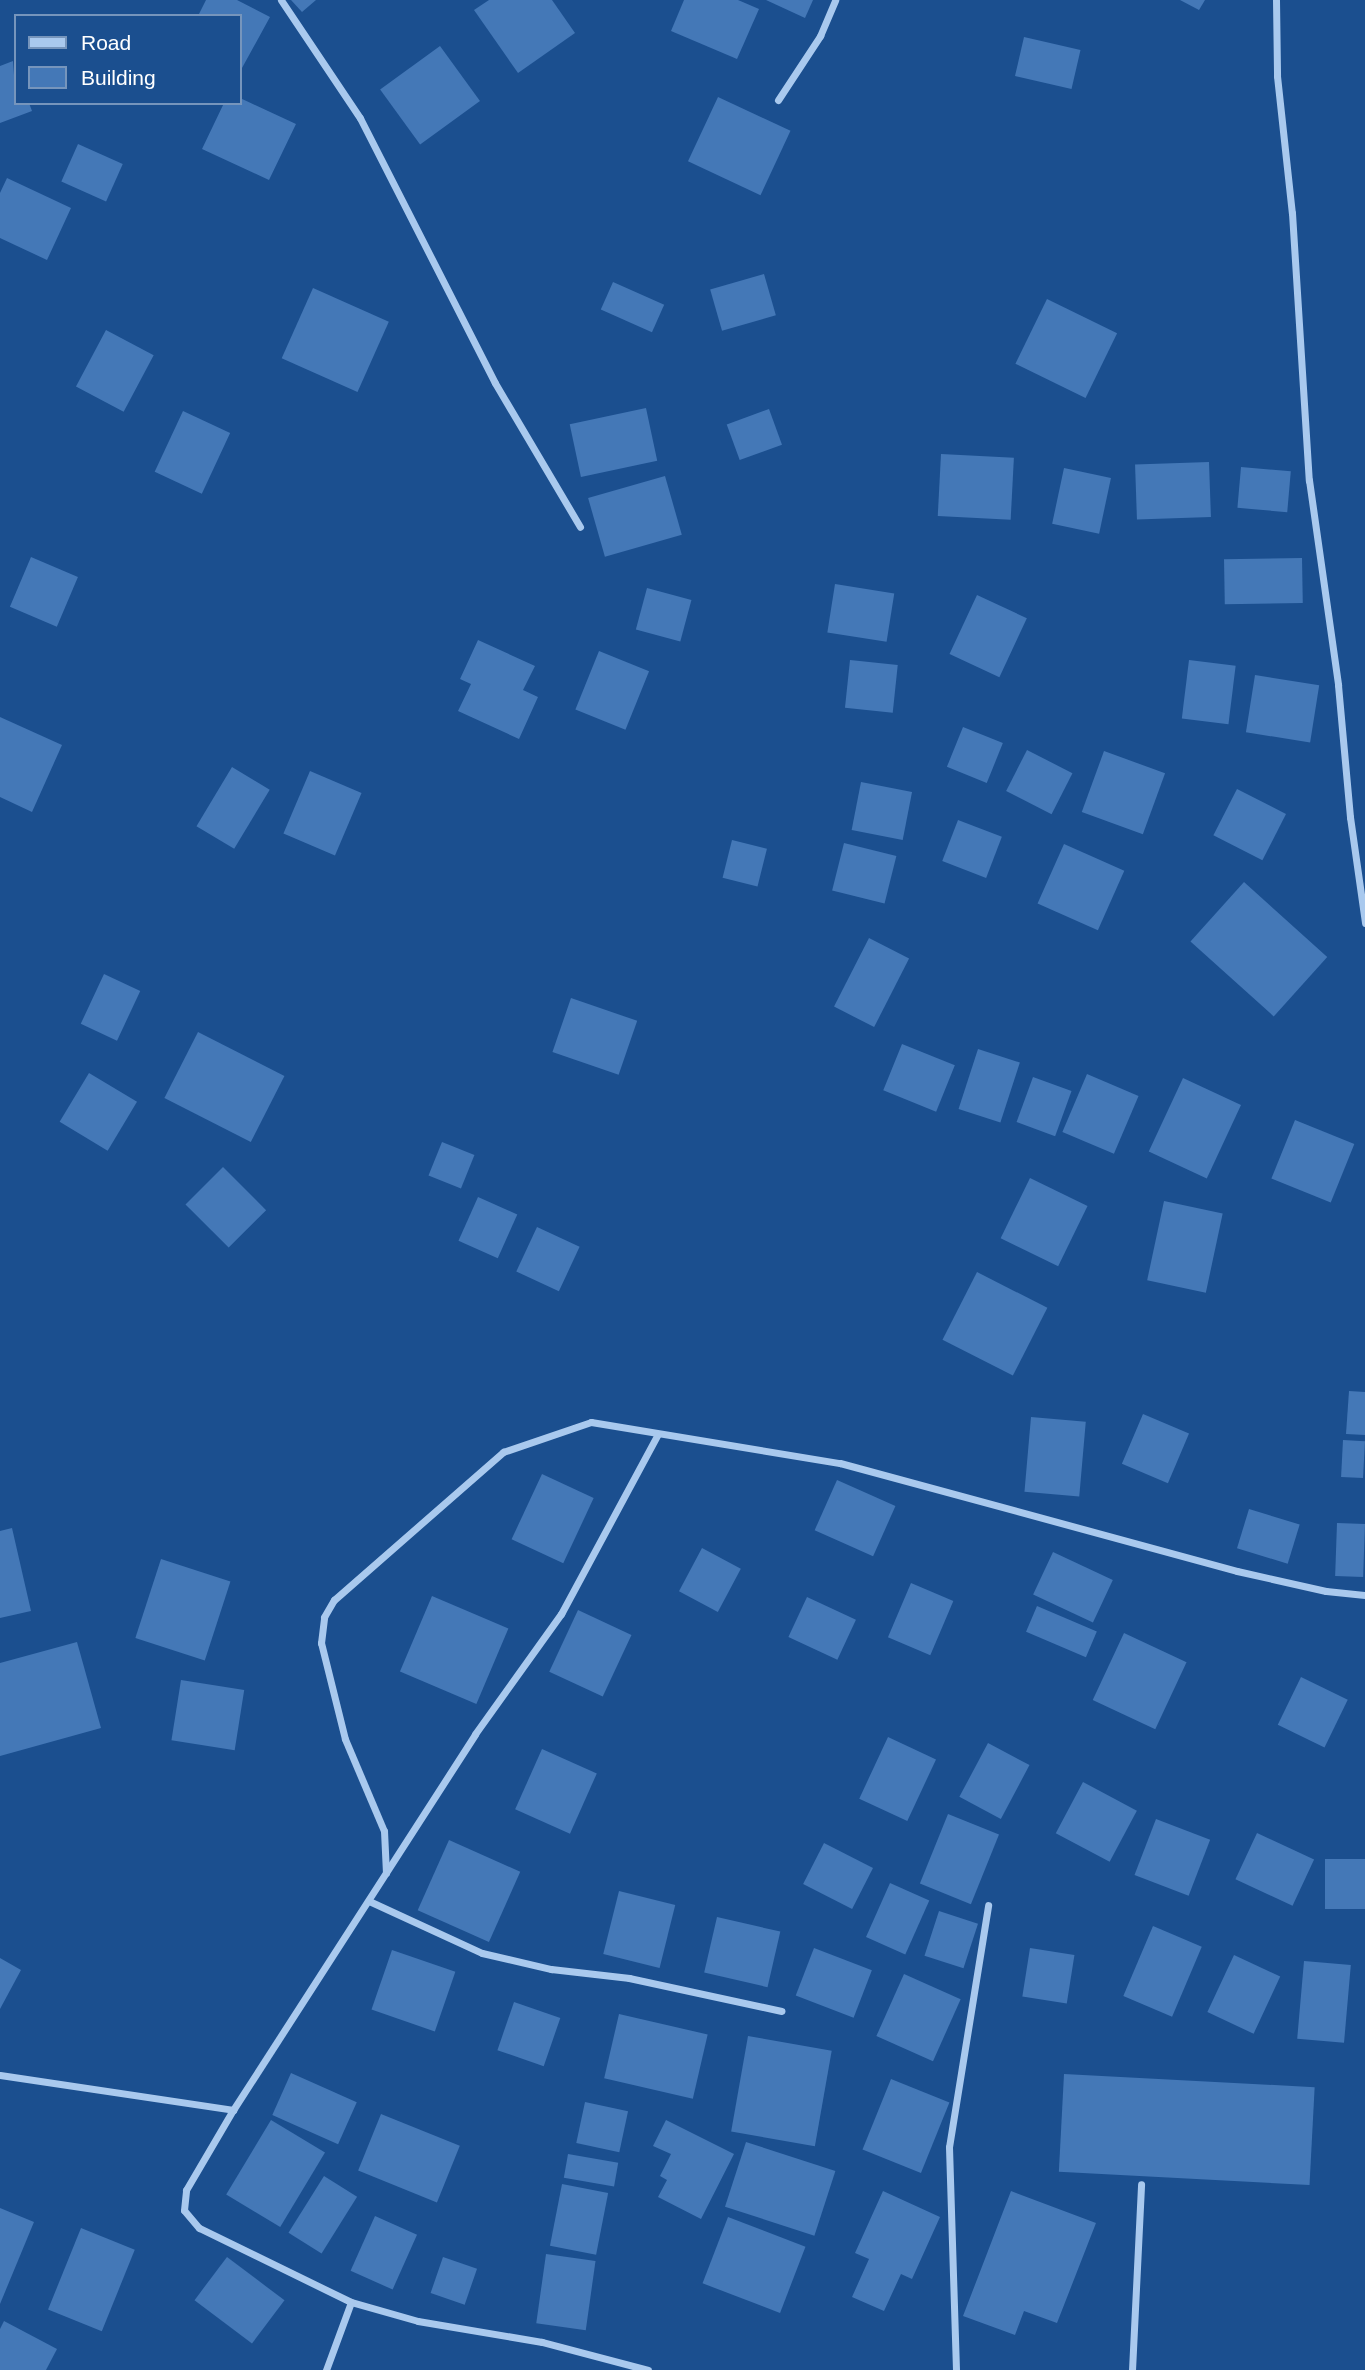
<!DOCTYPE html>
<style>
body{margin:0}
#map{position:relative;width:1365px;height:2370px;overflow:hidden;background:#1b4f8f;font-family:Helvetica,sans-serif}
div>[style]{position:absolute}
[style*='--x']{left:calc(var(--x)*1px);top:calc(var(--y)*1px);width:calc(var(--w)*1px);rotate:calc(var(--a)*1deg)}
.building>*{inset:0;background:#4478b7;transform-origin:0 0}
.minor>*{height:7px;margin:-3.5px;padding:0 3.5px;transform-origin:3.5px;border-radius:3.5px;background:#a9c9ee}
span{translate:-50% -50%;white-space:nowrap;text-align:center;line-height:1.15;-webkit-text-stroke:7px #1b4f8f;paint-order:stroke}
.legend{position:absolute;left:14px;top:14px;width:228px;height:91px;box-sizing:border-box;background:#1b4f8f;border:2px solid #7695bc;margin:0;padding:9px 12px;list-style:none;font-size:21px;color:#fff}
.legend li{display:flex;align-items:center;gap:14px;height:35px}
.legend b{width:35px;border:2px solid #7695bc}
</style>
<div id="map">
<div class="building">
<div style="clip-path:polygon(206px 0,237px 0,270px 17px,242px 68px,240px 67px,240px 16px,198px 16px)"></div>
<div style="clip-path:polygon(291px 0,316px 0,302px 12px)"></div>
<div style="clip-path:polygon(489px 0,552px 0,575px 33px,518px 73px,474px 10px)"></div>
<div style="clip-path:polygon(684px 0,738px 0,759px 9px,737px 59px,671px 31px)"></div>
<div style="clip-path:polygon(766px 0,813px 0,805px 18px)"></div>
<div style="clip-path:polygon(1180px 0,1205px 0,1199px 10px)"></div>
<div style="left:1024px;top:37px;width:58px;height:40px;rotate:13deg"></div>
<div style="left:440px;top:46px;width:68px;height:74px;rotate:54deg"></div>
<div style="clip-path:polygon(13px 61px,16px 103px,29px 103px,32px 111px,0 123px,0 66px)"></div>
<div style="left:718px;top:97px;width:80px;height:71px;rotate:25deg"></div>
<div style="clip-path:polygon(240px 98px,296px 124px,269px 180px,202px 149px,224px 103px,240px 103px)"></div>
<div style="left:78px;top:144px;width:49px;height:41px;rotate:24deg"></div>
<div style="clip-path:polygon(7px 178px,71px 208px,47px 260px,0 238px,0 193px)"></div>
<div style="left:764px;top:274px;width:43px;height:56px;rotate:74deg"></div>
<div style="left:613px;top:282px;width:56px;height:30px;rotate:24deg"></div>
<div style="left:313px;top:288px;width:83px;height:77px;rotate:24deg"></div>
<div style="left:1047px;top:299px;width:78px;height:72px;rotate:26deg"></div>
<div style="left:106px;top:330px;width:54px;height:64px;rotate:28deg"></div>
<div style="left:646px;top:408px;width:54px;height:78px;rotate:78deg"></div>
<div style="left:769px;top:409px;width:38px;height:45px;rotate:70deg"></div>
<div style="left:183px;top:411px;width:52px;height:67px;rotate:25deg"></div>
<div style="left:941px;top:454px;width:73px;height:62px;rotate:3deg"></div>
<div style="left:1209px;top:462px;width:55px;height:74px;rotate:88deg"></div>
<div style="left:1241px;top:467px;width:50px;height:41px;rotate:5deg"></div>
<div style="left:1064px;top:468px;width:48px;height:57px;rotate:12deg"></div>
<div style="left:665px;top:476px;width:61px;height:80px;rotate:74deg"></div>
<div style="left:31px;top:557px;width:51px;height:54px;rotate:23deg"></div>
<div style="left:1302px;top:558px;width:45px;height:78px;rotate:89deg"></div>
<div style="left:835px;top:584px;width:60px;height:49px;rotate:9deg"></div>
<div style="left:647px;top:588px;width:46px;height:43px;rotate:15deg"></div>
<div style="left:977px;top:595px;width:55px;height:65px;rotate:25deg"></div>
<div style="clip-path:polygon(478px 640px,535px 666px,523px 690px,538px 697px,519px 739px,458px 711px,471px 684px,460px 679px)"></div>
<div style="left:599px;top:651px;width:54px;height:63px;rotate:22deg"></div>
<div style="left:850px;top:660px;width:48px;height:48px;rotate:6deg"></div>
<div style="left:1189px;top:660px;width:47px;height:59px;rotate:7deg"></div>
<div style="left:1255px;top:675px;width:65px;height:58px;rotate:9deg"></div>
<div style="clip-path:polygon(0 717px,62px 745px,32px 812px,0 797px)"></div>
<div style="left:963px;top:727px;width:43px;height:43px;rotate:22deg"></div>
<div style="left:1027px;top:750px;width:51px;height:46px;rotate:27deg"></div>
<div style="left:1104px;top:751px;width:65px;height:65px;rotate:20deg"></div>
<div style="left:232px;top:767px;width:44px;height:69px;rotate:31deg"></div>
<div style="left:310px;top:771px;width:56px;height:68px;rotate:23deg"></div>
<div style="left:861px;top:782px;width:52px;height:49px;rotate:11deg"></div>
<div style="left:1237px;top:789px;width:55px;height:52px;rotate:27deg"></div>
<div style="left:958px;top:820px;width:47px;height:44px;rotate:21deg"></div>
<div style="left:732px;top:840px;width:36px;height:39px;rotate:14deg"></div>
<div style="left:844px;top:843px;width:54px;height:49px;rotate:14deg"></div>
<div style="left:1064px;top:844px;width:66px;height:65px;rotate:24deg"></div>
<div style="left:1244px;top:882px;width:112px;height:80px;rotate:42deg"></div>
<div style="left:869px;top:938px;width:45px;height:77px;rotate:27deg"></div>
<div style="left:104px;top:974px;width:40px;height:55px;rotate:25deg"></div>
<div style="left:571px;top:998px;width:70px;height:57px;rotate:19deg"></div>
<div style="left:198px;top:1032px;width:97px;height:74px;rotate:27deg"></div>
<div style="left:902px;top:1044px;width:57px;height:50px;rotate:22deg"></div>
<div style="left:978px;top:1049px;width:44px;height:63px;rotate:18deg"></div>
<div style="left:89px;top:1073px;width:56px;height:57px;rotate:31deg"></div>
<div style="left:1087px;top:1074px;width:56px;height:63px;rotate:23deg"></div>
<div style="left:1033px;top:1077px;width:41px;height:48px;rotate:20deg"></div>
<div style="left:1183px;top:1078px;width:64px;height:81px;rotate:25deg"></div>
<div style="left:1295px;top:1120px;width:64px;height:63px;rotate:22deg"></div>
<div style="left:442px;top:1142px;width:35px;height:36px;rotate:22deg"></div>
<div style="left:223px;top:1167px;width:61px;height:53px;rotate:45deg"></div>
<div style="left:1030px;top:1178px;width:64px;height:67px;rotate:26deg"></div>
<div style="left:478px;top:1197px;width:43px;height:48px;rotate:24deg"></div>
<div style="left:1164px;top:1201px;width:60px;height:81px;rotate:12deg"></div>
<div style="left:537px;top:1227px;width:47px;height:49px;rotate:25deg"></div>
<div style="left:977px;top:1272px;width:79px;height:76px;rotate:27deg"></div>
<div style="clip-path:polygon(1349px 1391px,1365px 1392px,1365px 1435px,1346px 1434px)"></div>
<div style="left:1143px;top:1414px;width:50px;height:54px;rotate:23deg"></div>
<div style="left:1031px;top:1417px;width:55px;height:75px;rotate:5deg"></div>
<div style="left:1343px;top:1440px;width:22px;height:37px;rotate:3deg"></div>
<div style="left:542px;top:1474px;width:57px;height:72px;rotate:25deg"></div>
<div style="left:837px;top:1480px;width:64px;height:55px;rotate:24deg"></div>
<div style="left:1249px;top:1509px;width:53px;height:41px;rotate:17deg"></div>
<div style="left:1337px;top:1523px;width:28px;height:53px;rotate:2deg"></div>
<div style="clip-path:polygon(12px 1528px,31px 1611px,0 1618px,0 1531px)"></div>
<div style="left:702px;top:1548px;width:44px;height:49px;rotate:28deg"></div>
<div style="left:1053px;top:1552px;width:66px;height:47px;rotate:25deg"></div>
<div style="left:161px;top:1559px;width:73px;height:83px;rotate:18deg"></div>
<div style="left:911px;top:1583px;width:46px;height:59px;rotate:23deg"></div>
<div style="left:432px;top:1596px;width:83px;height:82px;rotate:23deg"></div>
<div style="left:807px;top:1597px;width:54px;height:44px;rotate:25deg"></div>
<div style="left:1037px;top:1606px;width:65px;height:28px;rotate:23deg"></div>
<div style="left:578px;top:1610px;width:59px;height:68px;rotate:25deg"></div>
<div style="left:1124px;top:1633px;width:69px;height:74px;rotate:25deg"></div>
<div style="clip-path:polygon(77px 1642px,101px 1728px,0 1756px,0 1663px)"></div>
<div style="left:1301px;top:1677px;width:52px;height:53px;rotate:26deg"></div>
<div style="left:181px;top:1680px;width:64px;height:61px;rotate:9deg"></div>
<div style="left:888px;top:1737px;width:53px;height:68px;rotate:25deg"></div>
<div style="left:988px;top:1743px;width:47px;height:61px;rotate:28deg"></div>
<div style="left:542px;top:1749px;width:60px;height:66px;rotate:24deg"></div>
<div style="left:1083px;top:1782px;width:61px;height:58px;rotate:28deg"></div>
<div style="left:948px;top:1814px;width:55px;height:75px;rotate:22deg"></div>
<div style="left:1156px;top:1819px;width:58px;height:60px;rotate:21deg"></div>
<div style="left:1257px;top:1833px;width:63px;height:51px;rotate:25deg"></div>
<div style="left:449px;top:1840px;width:78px;height:77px;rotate:24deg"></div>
<div style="left:824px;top:1843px;width:55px;height:46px;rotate:27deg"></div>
<div style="left:1325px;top:1859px;width:40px;height:50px"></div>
<div style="left:890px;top:1883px;width:43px;height:59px;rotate:24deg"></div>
<div style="left:619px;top:1891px;width:58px;height:65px;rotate:14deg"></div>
<div style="left:939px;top:1911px;width:41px;height:47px;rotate:18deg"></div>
<div style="left:717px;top:1917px;width:65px;height:57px;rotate:13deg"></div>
<div style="left:1153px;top:1926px;width:53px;height:76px;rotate:23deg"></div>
<div style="left:814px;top:1948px;width:62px;height:51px;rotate:21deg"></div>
<div style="left:1030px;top:1948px;width:45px;height:49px;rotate:9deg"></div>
<div style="left:392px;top:1950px;width:67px;height:63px;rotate:19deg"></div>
<div style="left:1234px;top:1955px;width:51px;height:63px;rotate:25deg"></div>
<div style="clip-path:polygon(0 1958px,21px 1970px,0 2009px)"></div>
<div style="left:1304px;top:1961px;width:47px;height:78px;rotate:5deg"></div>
<div style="left:904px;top:1974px;width:62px;height:68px;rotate:24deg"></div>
<div style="left:514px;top:2002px;width:49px;height:51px;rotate:19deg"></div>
<div style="left:619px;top:2014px;width:91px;height:66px;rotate:13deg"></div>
<div style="left:748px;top:2036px;width:85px;height:97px;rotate:10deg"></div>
<div style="left:291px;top:2073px;width:72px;height:46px;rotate:24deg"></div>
<div style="left:1064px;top:2074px;width:251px;height:98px;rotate:3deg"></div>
<div style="left:891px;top:2079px;width:63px;height:76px;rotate:22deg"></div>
<div style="left:585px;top:2102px;width:44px;height:42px;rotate:12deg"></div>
<div style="left:381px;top:2114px;width:85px;height:61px;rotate:22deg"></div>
<div style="left:271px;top:2120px;width:63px;height:87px;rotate:31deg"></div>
<div style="clip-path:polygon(666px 2120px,734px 2154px,701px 2219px,658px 2197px,667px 2180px,660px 2176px,671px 2154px,653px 2146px)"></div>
<div style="left:746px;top:2142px;width:94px;height:68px;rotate:18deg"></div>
<div style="left:568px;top:2154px;width:51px;height:24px;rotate:10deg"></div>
<div style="left:324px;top:2176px;width:39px;height:67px;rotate:32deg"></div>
<div style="left:562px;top:2184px;width:47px;height:63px;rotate:11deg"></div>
<div style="clip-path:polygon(883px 2191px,940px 2217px,912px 2279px,901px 2274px,884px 2311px,852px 2297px,869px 2259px,855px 2253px)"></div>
<div style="clip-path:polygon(1011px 2191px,1096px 2223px,1057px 2323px,1024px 2311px,1015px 2335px,963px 2316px)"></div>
<div style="clip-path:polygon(0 2208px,34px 2222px,0 2304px)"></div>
<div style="left:375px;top:2216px;width:46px;height:60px;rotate:24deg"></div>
<div style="left:728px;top:2217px;width:83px;height:71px;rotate:21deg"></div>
<div style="left:81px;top:2228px;width:58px;height:88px;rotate:22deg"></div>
<div style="left:546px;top:2254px;width:50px;height:70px;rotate:8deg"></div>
<div style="left:227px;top:2257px;width:72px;height:54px;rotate:37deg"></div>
<div style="left:443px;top:2257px;width:36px;height:38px;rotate:19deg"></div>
<div style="clip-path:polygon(4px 2321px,57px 2349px,46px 2370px,0 2370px,0 2329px)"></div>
</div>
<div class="minor">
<div style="--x:281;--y:0;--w:142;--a:56.2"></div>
<div style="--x:360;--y:118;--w:297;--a:63"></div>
<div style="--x:495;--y:383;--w:167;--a:59.4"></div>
<div style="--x:1276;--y:0;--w:76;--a:89.2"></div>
<div style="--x:1277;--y:76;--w:138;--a:83.8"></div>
<div style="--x:1292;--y:213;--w:268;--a:86.4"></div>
<div style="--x:1309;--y:480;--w:207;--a:81.9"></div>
<div style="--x:1338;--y:685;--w:133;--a:84.8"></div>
<div style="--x:1350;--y:817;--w:107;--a:81.9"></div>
<div style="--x:778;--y:100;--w:77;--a:-56.7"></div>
<div style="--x:820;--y:36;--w:39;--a:-67"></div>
<div style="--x:386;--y:1873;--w:42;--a:-92.7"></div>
<div style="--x:384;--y:1831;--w:100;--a:-113"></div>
<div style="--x:345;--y:1739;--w:99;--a:-104"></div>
<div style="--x:321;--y:1643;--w:26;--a:-83"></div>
<div style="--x:324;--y:1617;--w:20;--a:-60"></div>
<div style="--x:334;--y:1600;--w:225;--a:-41.2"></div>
<div style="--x:503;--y:1452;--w:93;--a:-18.8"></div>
<div style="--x:591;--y:1422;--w:252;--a:9.4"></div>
<div style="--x:840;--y:1463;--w:411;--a:15.2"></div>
<div style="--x:1237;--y:1571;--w:91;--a:12.7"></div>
<div style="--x:1326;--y:1591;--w:39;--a:6"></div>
<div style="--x:369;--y:1901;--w:124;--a:24.7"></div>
<div style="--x:482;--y:1953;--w:71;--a:13.1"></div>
<div style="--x:551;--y:1969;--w:79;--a:6.6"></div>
<div style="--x:629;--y:1978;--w:156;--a:12.2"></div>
<div style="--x:0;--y:2075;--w:236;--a:8.5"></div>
<div style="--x:326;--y:2370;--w:72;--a:-69.8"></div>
<div style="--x:648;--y:2370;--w:110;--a:-165.2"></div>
<div style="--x:542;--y:2342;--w:126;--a:-170.4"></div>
<div style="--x:418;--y:2321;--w:70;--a:-164.2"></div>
<div style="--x:351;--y:2302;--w:169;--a:-154"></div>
<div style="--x:199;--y:2228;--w:23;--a:-130"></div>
<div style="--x:184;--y:2210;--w:20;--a:-84"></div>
<div style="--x:186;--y:2190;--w:93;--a:-59.6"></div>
<div style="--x:233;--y:2110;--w:447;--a:-57.2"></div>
<div style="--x:475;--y:1734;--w:148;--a:-54.4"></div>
<div style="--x:561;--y:1614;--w:204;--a:-61.7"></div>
<div style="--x:956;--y:2370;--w:223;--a:-91.8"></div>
<div style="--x:949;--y:2147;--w:245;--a:-80.8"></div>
<div style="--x:1132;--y:2370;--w:186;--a:-87.2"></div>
</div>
<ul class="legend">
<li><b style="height:9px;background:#a9c9ee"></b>Road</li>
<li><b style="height:19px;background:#4478b7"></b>Building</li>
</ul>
</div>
